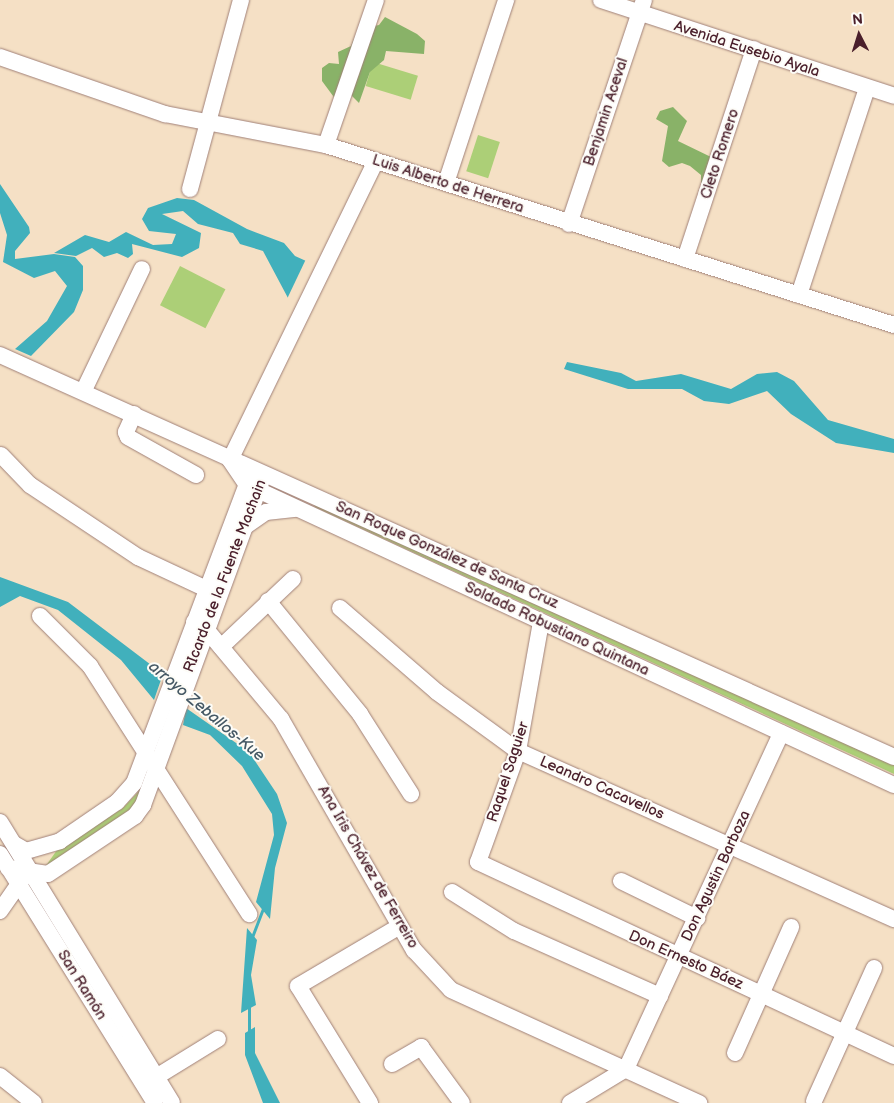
<!DOCTYPE html>
<meta charset="utf-8">
<style>
body{margin:0}
#map{position:relative;width:894px;height:1103px;overflow:hidden;background:#f5e0c5;font-family:"Balsamiq Sans",sans-serif}
div>[style]{position:absolute}
[style*='--x']{left:calc(var(--x)*1px);top:calc(var(--y)*1px);width:calc(var(--w)*1px);rotate:calc(var(--a)*1deg)}
.green>*{inset:0;background:#accf77;transform-origin:0 0}
.forest>*{inset:0;background:#89b268}
.water>*{inset:0;background:#41b0bc}
.pier>*{inset:0;background:#f5e0c5}
.stream>*{height:3px;margin:-1.5px;padding:0 1.5px;transform-origin:1.5px;border-radius:1.5px;background:#41b0bc}
.roads{filter:drop-shadow(0 0 1px #a08078) drop-shadow(0 0 1px #a08078)}
.minor>*{height:16px;margin:-8px;padding:0 8px;transform-origin:8px;border-radius:8px;background:#fff}
span{translate:-50% -50%;white-space:nowrap;text-align:center;line-height:1.15;-webkit-text-stroke:4px #fdfcf7;paint-order:stroke}
.street-label{font-size:15px;color:#4a1f2b}
.water-label{font-size:16px;color:#465965;font-style:italic}
.north{position:absolute;left:834px;top:10px;width:50px;height:50px;-webkit-text-stroke:4px #fdfcf7;paint-order:stroke;rotate:355deg;font-size:14px;font-weight:700;line-height:20px;text-align:center;color:#4a1f2b}
.north::after{content:'';display:block;margin:auto;width:18px;height:22px;background:#4a1f2b;clip-path:polygon(50% 0,100% 100%,50% 72%,0 100%)}
</style>
<div id="map">
<div class="green">
<div style="left:373px;top:62px;width:47px;height:25px;rotate:17deg"></div>
<div style="left:478px;top:135px;width:23px;height:38px;rotate:18deg"></div>
<div style="left:180px;top:266px;width:51px;height:44px;rotate:27deg"></div>
<div style="clip-path:polygon(313px 503px,894px 761px,894px 774px,315px 507px)"></div>
<div style="clip-path:polygon(141px 789px,137px 806px,45px 867px,57px 850px,123px 808px)"></div>
</div>
<div class="forest">
<div style="clip-path:polygon(385px 17px,417px 34px,425px 41px,424px 54px,386px 51px,384px 60px,370px 72px,359px 103px,351px 95px,336px 100px,322px 81px,322px 68px,329px 63px,339px 64px,338px 52px,351px 46px,358px 29px,379px 25px)"></div>
<div style="clip-path:polygon(673px 107px,687px 121px,678px 141px,711px 157px,701px 188px,701px 175px,690px 166px,682px 163px,669px 167px,662px 161px,668px 126px,656px 119px,660px 111px)"></div>
</div>
<div class="water">
<div style="clip-path:polygon(0 184px,29px 227px,30px 233px,15px 251px,15px 259px,54px 254px,75px 257px,83px 266px,83px 290px,74px 312px,31px 356px,15px 349px,47px 321px,67px 286px,55px 271px,34px 278px,3px 262px,7px 235px,0 213px)"></div>
<div style="clip-path:polygon(177px 198px,194px 200px,247px 229px,284px 243px,295px 256px,315px 265px,288px 298px,263px 251px,240px 244px,233px 233px,198px 224px,183px 211px,162px 214px,201px 233px,199px 248px,182px 257px,132px 244px,133px 254px,128px 258px,117px 253px,104px 257px,92px 248px,76px 256px,54px 253px,85px 235px,109px 242px,126px 232px,153px 245px,172px 244px,176px 234px,149px 231px,142px 219px,148px 208px)"></div>
<div style="clip-path:polygon(567px 362px,621px 373px,636px 381px,681px 374px,731px 389px,757px 374px,777px 372px,794px 381px,828px 420px,894px 439px,894px 453px,836px 443px,791px 414px,767px 391px,729px 404px,704px 401px,682px 389px,628px 389px,564px 369px)"></div>
<div style="clip-path:polygon(0 577px,68px 602px,163px 674px,154px 700px,121px 660px,58px 610px,20px 596px,0 607px)"></div>
<div style="clip-path:polygon(186px 708px,249px 752px,277px 794px,287px 823px,275px 868px,270px 919px,256px 902px,274px 835px,272px 814px,242px 766px,210px 735px,183px 725px)"></div>
<div style="clip-path:polygon(247px 928px,257px 940px,251px 975px,256px 1005px,241px 1013px)"></div>
<div style="clip-path:polygon(255px 1027px,255px 1053px,280px 1103px,263px 1103px,245px 1055px,245px 1033px)"></div>
</div>
<div class="pier">
<div style="clip-path:polygon(306px 259px,317px 264px,296px 305px,287px 299px)"></div>
</div>
<div class="stream">
<div style="--x:252;--y:937;--w:33;--a:-69"></div>
<div style="--x:249;--y:1006;--w:29;--a:90"></div>
</div>
<div class="roads">
<div class="minor">
<div style="--x:601;--y:0;--w:308;--a:18.1"></div>
<div style="--x:0;--y:57;--w:175;--a:19.1"></div>
<div style="--x:165;--y:114;--w:164;--a:10.9"></div>
<div style="--x:326;--y:145;--w:596;--a:17.58"></div>
<div style="--x:326;--y:145;--w:153;--a:-71"></div>
<div style="--x:446;--y:183;--w:193;--a:-71.8"></div>
<div style="--x:190;--y:189;--w:196;--a:-74.9"></div>
<div style="--x:569;--y:224;--w:236;--a:-71.5"></div>
<div style="--x:685;--y:259;--w:221;--a:-71.8"></div>
<div style="--x:799;--y:295;--w:218;--a:-71.8"></div>
<div style="--x:0;--y:355;--w:980;--a:24.21"></div>
<div style="--x:84;--y:390;--w:134;--a:-64.4"></div>
<div style="--x:134;--y:414;--w:20;--a:114"></div>
<div style="--x:126;--y:432;--w:5;--a:68"></div>
<div style="--x:128;--y:437;--w:78;--a:29.2"></div>
<div style="--x:1;--y:455;--w:42;--a:46"></div>
<div style="--x:30;--y:485;--w:130;--a:33.7"></div>
<div style="--x:138;--y:557;--w:85;--a:25.1"></div>
<div style="--x:230;--y:460;--w:30;--a:56"></div>
<div style="--x:247;--y:485;--w:713;--a:24.88"></div>
<div style="--x:230;--y:460;--w:333;--a:-64"></div>
<div style="--x:243;--y:528;--w:28;--a:-35"></div>
<div style="--x:266;--y:512;--w:30;--a:-6"></div>
<div style="--x:268;--y:601;--w:146;--a:50.8"></div>
<div style="--x:360;--y:714;--w:95;--a:57.5"></div>
<div style="--x:340;--y:608;--w:128;--a:40.9"></div>
<div style="--x:437;--y:692;--w:100;--a:36.1"></div>
<div style="--x:518;--y:751;--w:412;--a:24.1"></div>
<div style="--x:40;--y:616;--w:71;--a:45"></div>
<div style="--x:90;--y:666;--w:295;--a:57.3"></div>
<div style="--x:194;--y:622;--w:13;--a:29"></div>
<div style="--x:205;--y:628;--w:119;--a:50.1"></div>
<div style="--x:281;--y:719;--w:267;--a:60.1"></div>
<div style="--x:414;--y:950;--w:54;--a:47.2"></div>
<div style="--x:451;--y:990;--w:273;--a:24.5"></div>
<div style="--x:541;--y:622;--w:131;--a:100.1"></div>
<div style="--x:518;--y:751;--w:118;--a:109.8"></div>
<div style="--x:478;--y:862;--w:459;--a:25"></div>
<div style="--x:221;--y:647;--w:99;--a:-43.4"></div>
<div style="--x:0;--y:822;--w:329;--a:58.5"></div>
<div style="--x:14;--y:844;--w:14;--a:30"></div>
<div style="--x:26;--y:851;--w:35;--a:-16"></div>
<div style="--x:60;--y:841;--w:69;--a:-34.4"></div>
<div style="--x:117;--y:802;--w:25;--a:-48"></div>
<div style="--x:134;--y:783;--w:328;--a:-69.3"></div>
<div style="--x:0;--y:854;--w:293;--a:58.1"></div>
<div style="--x:8;--y:868;--w:40;--a:8.5"></div>
<div style="--x:48;--y:874;--w:105;--a:-33.7"></div>
<div style="--x:135;--y:816;--w:14;--a:-54"></div>
<div style="--x:143;--y:805;--w:344;--a:-69.9"></div>
<div style="--x:621;--y:881;--w:85;--a:26"></div>
<div style="--x:452;--y:892;--w:73;--a:32.2"></div>
<div style="--x:514;--y:931;--w:160;--a:24"></div>
<div style="--x:0;--y:911;--w:40;--a:-55.1"></div>
<div style="--x:735;--y:1053;--w:138;--a:-66"></div>
<div style="--x:392;--y:1064;--w:34;--a:-30"></div>
<div style="--x:421;--y:1047;--w:69;--a:53.8"></div>
<div style="--x:0;--y:1076;--w:43;--a:38.5"></div>
<div style="--x:148;--y:1082;--w:82;--a:-31.6"></div>
<div style="--x:814;--y:1101;--w:146;--a:-65.7"></div>
<div style="--x:370;--y:1103;--w:137;--a:-121.6"></div>
<div style="--x:298;--y:986;--w:118;--a:-30.5"></div>
<div style="--x:570;--y:1103;--w:66;--a:-31.3"></div>
<div style="--x:626;--y:1069;--w:370;--a:-65.2"></div>
</div>
</div>
<div class="street-label">
<span style="left:747px;top:49px;rotate:18deg">Avenida Eusebio Ayala</span>
<span style="left:606px;top:112px;rotate:-72deg">Benjamin Aceval</span>
<span style="left:720px;top:154px;rotate:-72deg">Cleto Romero</span>
<span style="left:448px;top:184px;rotate:18deg">Luis Alberto de Herrera</span>
<span style="left:447px;top:555px;rotate:24deg">San Roque González de Santa Cruz</span>
<span style="left:225px;top:576px;rotate:-69deg">RIcardo de la Fuente Machain</span>
<span style="left:557px;top:629px;rotate:25deg">Soldado Robustiano Quintana</span>
<span style="left:508px;top:772px;rotate:-72deg">Raquel Saguier</span>
<span style="left:602px;top:788px;rotate:24deg">Leandro Cacavellos</span>
<span style="left:368px;top:867px;rotate:60deg">Ana Iris Chávez de Ferreiro</span>
<span style="left:716px;top:876px;rotate:-65deg">Don Agustin Barboza</span>
<span style="left:686px;top:960px;rotate:24deg">Don Ernesto Báez</span>
<span style="left:82px;top:985px;rotate:58deg">San Ramón</span>
</div>
<div class="water-label">
<span style="left:206px;top:712px;rotate:40deg">arroyo Zeballos-Kue</span>
</div>
<div class="north">N</div>
</div>
